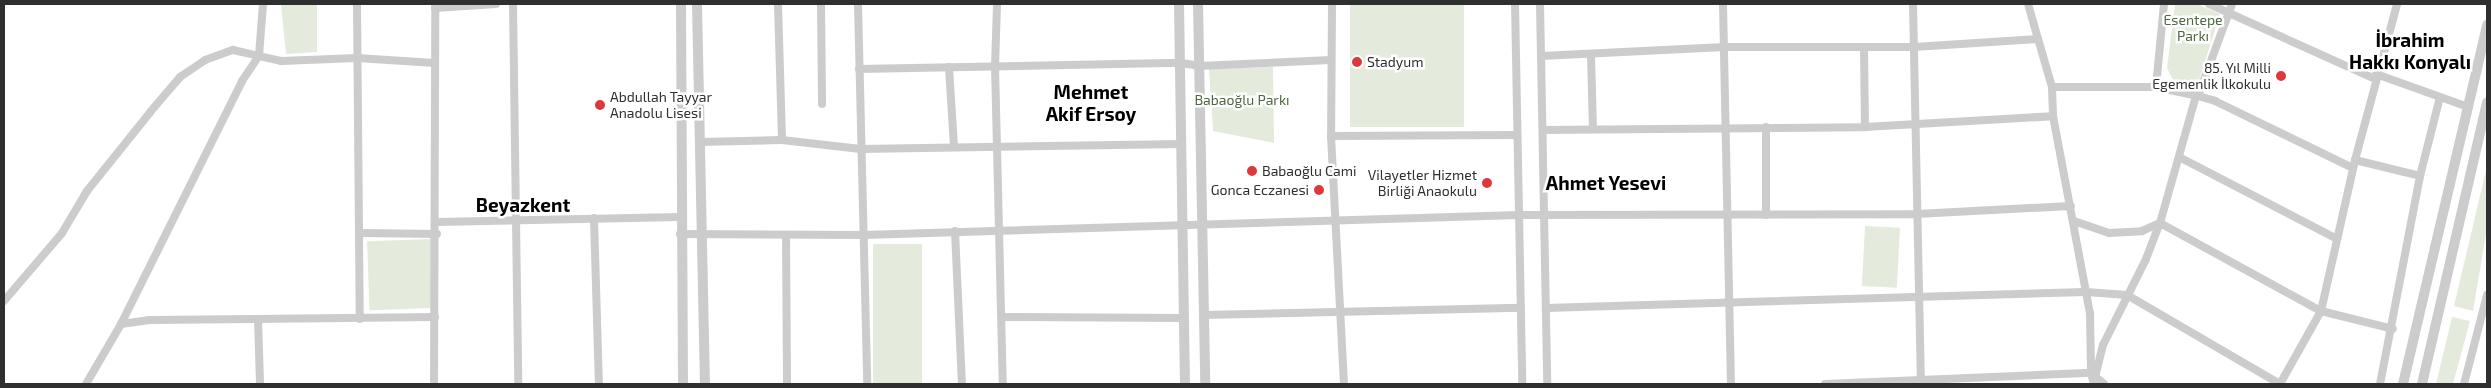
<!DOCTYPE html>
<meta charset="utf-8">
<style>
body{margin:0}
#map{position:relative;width:2491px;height:388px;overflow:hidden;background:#fff;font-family:"Exo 2",sans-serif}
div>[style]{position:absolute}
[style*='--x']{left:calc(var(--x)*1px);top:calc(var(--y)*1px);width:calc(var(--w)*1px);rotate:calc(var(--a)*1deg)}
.green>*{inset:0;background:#e4ebdd;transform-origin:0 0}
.minor>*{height:8px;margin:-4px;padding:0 4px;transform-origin:4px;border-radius:4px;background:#ccc}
.tertiary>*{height:10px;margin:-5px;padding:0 5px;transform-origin:5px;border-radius:5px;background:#ccc}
.dots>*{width:14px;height:14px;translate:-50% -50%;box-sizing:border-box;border:2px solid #fff;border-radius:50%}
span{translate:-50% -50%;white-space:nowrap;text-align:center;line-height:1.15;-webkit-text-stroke:5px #fff;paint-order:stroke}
.park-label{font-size:14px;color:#4f683e}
.poi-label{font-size:14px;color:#2f2f2f}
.left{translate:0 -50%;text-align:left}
.right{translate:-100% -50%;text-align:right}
.district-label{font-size:19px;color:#000;font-weight:700}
.frame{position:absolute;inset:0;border:5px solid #2f2f2f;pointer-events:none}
</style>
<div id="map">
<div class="green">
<div style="clip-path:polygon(281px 4px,317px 4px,317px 52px,286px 54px)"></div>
<div style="left:1350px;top:4px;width:114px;height:123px"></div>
<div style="clip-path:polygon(2175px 4px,2197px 4px,2220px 14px,2196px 90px,2174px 82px,2167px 68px)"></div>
<div style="clip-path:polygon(1273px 67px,1274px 143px,1213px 131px,1209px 69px)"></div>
<div style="clip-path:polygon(2487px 166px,2487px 228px,2473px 311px,2454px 306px)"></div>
<div style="left:1865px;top:226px;width:35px;height:60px;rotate:3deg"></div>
<div style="left:431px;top:239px;width:69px;height:64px;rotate:88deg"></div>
<div style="left:873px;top:244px;width:49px;height:140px"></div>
<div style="clip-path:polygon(2452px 317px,2470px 321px,2453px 384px,2436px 384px)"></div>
</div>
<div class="minor">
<div style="--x:357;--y:4;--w:315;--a:89.5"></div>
<div style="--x:513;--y:4;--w:380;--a:89.2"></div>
<div style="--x:778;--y:4;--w:136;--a:88.3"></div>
<div style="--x:821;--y:4;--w:100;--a:89.4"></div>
<div style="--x:858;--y:4;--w:380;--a:88.6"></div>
<div style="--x:997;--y:4;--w:62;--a:91.8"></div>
<div style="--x:995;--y:66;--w:318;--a:88.6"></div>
<div style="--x:1332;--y:4;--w:132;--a:90.4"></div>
<div style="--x:1331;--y:136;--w:248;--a:87"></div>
<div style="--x:1515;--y:4;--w:380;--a:88.9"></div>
<div style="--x:1540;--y:4;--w:380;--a:88.9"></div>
<div style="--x:1723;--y:4;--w:380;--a:88.8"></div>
<div style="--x:1913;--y:4;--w:380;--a:88.8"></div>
<div style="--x:2028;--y:4;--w:86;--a:73.9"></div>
<div style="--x:2052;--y:87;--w:29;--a:88"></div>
<div style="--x:2053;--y:116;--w:200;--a:79.4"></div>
<div style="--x:2090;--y:313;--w:60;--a:89"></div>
<div style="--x:2091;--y:373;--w:11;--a:75"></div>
<div style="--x:2209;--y:4;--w:182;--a:24.3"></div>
<div style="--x:435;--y:8;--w:61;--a:-3.8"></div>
<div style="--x:1864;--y:47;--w:80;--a:89.3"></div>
<div style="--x:1591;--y:54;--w:75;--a:88.5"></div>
<div style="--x:1541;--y:56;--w:184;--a:-2.8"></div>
<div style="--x:1725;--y:47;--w:189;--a:0"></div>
<div style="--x:1914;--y:47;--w:124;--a:-3.7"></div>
<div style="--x:949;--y:67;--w:80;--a:86.4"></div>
<div style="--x:859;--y:69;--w:322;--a:-1.1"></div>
<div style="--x:1181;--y:63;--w:18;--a:9"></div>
<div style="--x:1199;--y:66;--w:132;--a:-2.6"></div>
<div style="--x:2376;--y:74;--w:98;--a:19.7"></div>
<div style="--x:2052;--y:87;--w:104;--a:0"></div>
<div style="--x:2156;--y:87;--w:43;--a:12.1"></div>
<div style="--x:2198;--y:96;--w:18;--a:16"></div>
<div style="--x:2215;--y:101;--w:153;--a:25.9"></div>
<div style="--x:2156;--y:87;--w:83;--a:-84.5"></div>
<div style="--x:2198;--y:96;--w:98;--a:-69.7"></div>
<div style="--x:1766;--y:127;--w:88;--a:90"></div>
<div style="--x:1543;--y:130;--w:322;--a:-0.5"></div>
<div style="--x:1865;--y:127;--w:188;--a:-3.3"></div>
<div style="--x:1331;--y:136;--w:186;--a:-0.3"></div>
<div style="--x:700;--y:142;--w:82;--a:-1.4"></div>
<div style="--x:782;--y:140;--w:79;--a:6.6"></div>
<div style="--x:860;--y:149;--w:322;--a:-0.9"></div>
<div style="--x:2181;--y:158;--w:176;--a:27.4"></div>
<div style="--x:2355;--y:160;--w:67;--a:13.8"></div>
<div style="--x:594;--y:218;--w:166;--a:88.3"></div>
<div style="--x:2074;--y:221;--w:37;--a:19"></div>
<div style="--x:2109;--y:233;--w:33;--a:-3"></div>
<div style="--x:2142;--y:231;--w:20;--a:-24"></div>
<div style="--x:2160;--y:223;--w:183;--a:28.7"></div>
<div style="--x:2321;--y:311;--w:74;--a:14"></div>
<div style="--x:437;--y:222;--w:243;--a:-1.2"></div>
<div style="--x:955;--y:231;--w:153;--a:87.4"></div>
<div style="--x:360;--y:233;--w:77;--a:0.7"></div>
<div style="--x:680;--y:234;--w:184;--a:0.3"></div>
<div style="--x:864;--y:235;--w:655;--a:-1.75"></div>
<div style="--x:1519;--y:215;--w:398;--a:-0.1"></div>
<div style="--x:1917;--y:214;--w:154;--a:-3"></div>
<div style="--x:786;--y:236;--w:148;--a:89.6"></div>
<div style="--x:4;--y:301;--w:89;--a:-49.5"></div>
<div style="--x:62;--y:233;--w:49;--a:-59.2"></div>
<div style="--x:87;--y:191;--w:102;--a:-51.3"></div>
<div style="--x:151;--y:111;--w:45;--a:-49.5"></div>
<div style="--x:180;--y:77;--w:30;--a:-34"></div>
<div style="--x:205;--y:60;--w:30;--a:-20"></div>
<div style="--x:233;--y:50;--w:49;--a:12.9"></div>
<div style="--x:281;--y:61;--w:76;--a:-2.3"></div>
<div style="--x:357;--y:58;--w:78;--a:3.7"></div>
<div style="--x:1546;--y:308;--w:540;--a:-1.7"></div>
<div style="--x:2086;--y:292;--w:41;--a:4.2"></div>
<div style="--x:2127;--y:295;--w:177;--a:30.2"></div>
<div style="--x:1203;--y:315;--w:318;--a:-1.3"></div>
<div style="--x:1002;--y:317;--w:182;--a:0.3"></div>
<div style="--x:258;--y:319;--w:65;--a:88.2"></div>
<div style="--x:121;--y:324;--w:271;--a:-63.5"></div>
<div style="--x:242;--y:81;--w:30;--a:-56"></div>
<div style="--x:259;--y:56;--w:52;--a:-85.6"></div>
<div style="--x:2095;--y:377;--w:33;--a:-76"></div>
<div style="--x:2103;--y:345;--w:96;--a:-63.4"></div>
<div style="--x:2146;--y:259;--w:39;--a:-69"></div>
<div style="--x:2160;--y:223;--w:132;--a:-74.2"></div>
<div style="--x:86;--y:384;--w:69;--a:-59.7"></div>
<div style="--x:121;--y:324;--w:29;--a:-8"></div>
<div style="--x:150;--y:320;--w:285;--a:-0.6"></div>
<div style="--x:434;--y:384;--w:380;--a:-89.8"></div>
<div style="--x:1825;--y:384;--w:266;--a:-2.4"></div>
<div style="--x:2091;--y:373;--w:17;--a:40"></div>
<div style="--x:2280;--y:384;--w:84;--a:-60.7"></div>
<div style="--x:2321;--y:311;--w:155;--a:-77.3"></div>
<div style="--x:2355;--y:160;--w:162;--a:-74.9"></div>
<div style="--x:2380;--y:384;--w:212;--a:-79.1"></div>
<div style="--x:2420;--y:176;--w:81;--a:-75.8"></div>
<div style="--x:2464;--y:384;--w:92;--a:-75.5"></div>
</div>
<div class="tertiary">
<div style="--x:681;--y:4;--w:380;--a:89.7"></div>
<div style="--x:697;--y:4;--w:380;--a:88.8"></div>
<div style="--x:1179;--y:4;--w:380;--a:89.1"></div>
<div style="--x:1198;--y:4;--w:380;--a:88.9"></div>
<div style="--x:2403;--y:384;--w:369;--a:-76.8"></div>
<div style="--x:2422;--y:384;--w:289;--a:-77"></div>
</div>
<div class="dots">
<div style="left:1357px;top:62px;background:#dd393c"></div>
<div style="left:2281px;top:76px;background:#dd393c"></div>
<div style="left:600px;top:105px;background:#dd393c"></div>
<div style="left:1252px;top:171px;background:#dd393c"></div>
<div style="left:1487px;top:183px;background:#dd393c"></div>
<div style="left:1319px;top:190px;background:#dd393c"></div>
</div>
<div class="park-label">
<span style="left:2193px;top:28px">Esentepe<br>Parkı</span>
<span style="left:1242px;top:100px">Babaoğlu Parkı</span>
</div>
<div class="poi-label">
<span class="left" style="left:1367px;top:62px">Stadyum</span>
<span class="right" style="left:2271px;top:76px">85. Yıl Milli<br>Egemenlik İlkokulu</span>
<span class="left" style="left:610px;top:105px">Abdullah Tayyar<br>Anadolu Lisesi</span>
<span class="left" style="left:1262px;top:171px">Babaoğlu Cami</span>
<span class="right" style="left:1477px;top:183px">Vilayetler Hizmet<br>Birliği Anaokulu</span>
<span class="right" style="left:1309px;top:190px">Gonca Eczanesi</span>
</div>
<div class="district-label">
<span style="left:2410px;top:51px">İbrahim<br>Hakkı Konyalı</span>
<span style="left:1091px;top:103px">Mehmet<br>Akif Ersoy</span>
<span style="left:1606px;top:183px">Ahmet Yesevi</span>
<span style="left:523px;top:205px">Beyazkent</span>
</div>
<div class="frame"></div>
</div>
